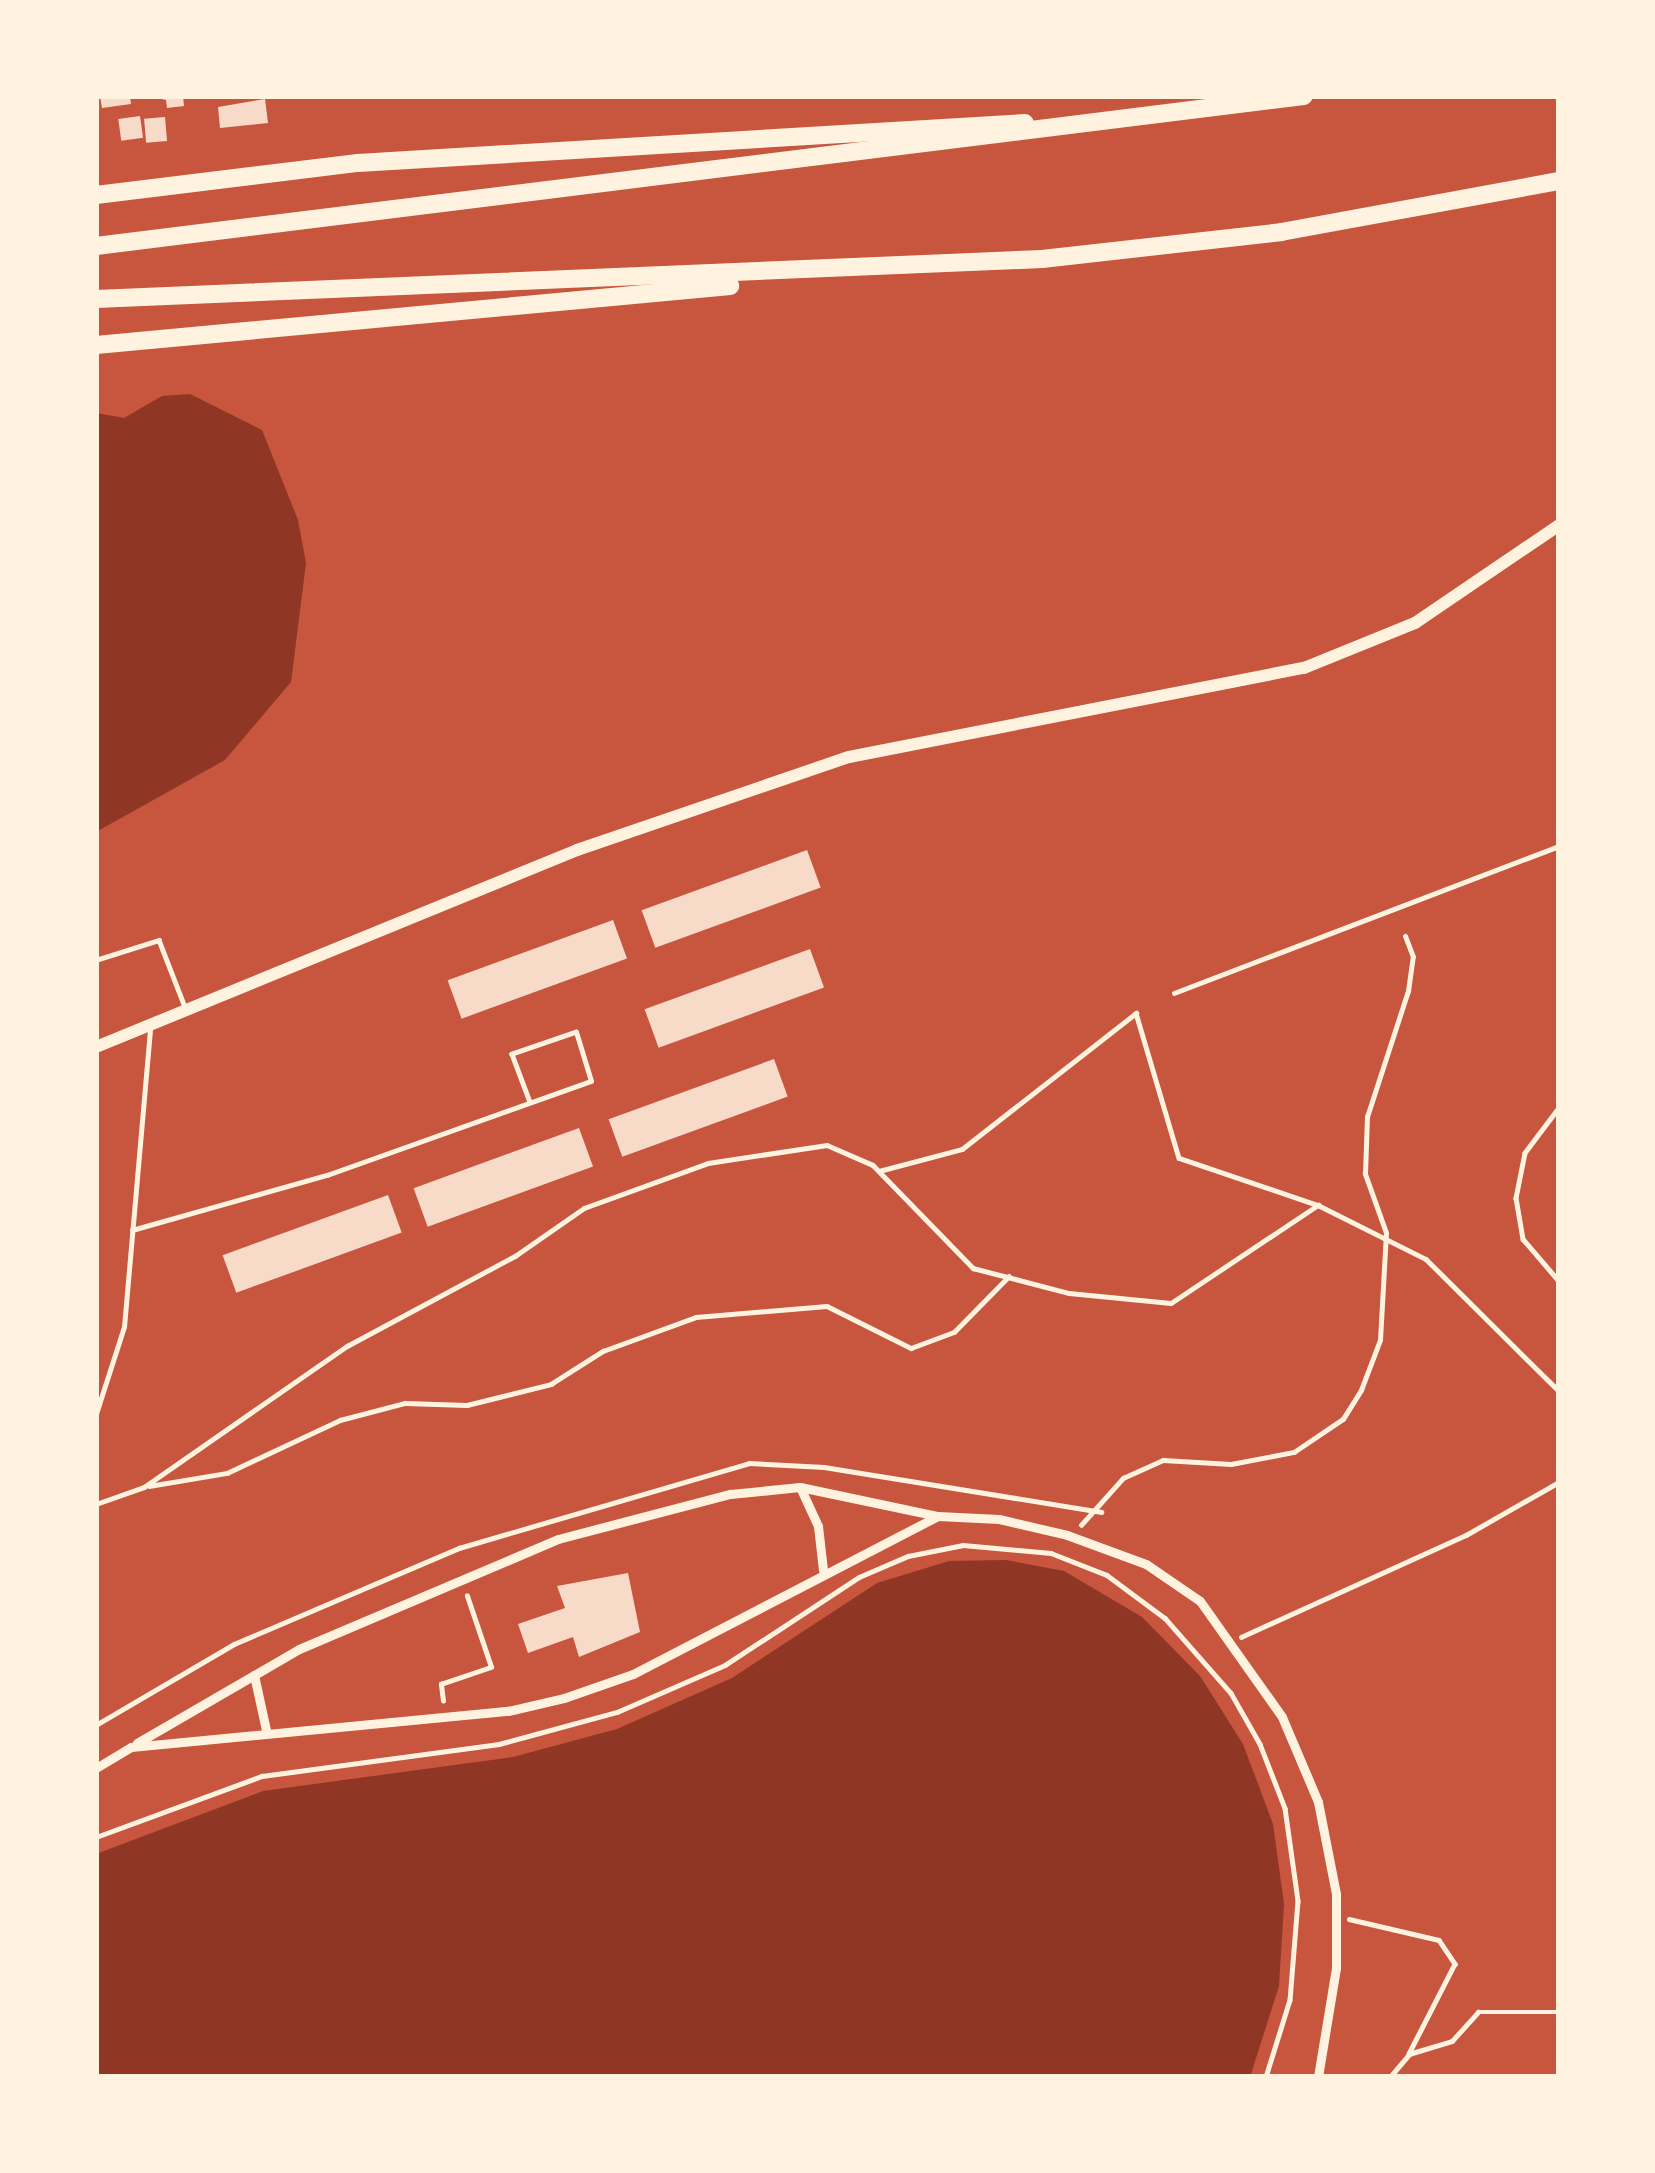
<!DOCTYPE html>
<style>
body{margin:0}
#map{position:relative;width:1655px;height:2173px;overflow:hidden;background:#c8553d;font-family:"PT Sans",sans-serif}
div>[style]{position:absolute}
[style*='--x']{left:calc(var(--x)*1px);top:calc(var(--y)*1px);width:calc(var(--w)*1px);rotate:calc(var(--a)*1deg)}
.water>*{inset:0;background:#8f3625}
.building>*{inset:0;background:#f7dbc8;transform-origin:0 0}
.path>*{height:4.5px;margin:-2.25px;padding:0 2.25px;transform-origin:2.25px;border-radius:2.25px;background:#fff3e0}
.service>*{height:4.5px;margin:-2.25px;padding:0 2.25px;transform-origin:2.25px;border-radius:2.25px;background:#fff3e0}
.minor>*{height:9px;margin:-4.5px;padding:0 4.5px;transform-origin:4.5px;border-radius:4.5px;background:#fff3e0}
.tertiary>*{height:12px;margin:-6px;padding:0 6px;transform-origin:6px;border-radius:6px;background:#fff3e0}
.motorway>*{height:18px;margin:-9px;padding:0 9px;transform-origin:9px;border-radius:9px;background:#fff3e0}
span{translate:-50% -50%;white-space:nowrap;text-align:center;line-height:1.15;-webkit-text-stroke:9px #fff3e0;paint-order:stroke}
.frame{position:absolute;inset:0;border:99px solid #fff3e0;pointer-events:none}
</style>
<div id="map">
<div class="water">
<div style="clip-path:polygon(190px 394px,262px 430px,298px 520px,306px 563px,291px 682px,225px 760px,96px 832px,96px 413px,124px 418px,162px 396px)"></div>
<div style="clip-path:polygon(1006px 1560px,1064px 1571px,1142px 1617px,1200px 1676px,1243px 1744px,1273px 1824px,1284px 1904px,1279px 1986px,1250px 2077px,96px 2077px,96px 1854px,263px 1791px,513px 1757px,617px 1729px,732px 1678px,877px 1583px,949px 1561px)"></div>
</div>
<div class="building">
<div style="clip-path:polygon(100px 96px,130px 96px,131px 104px,102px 108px)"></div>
<div style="clip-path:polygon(148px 96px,183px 96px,184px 106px,167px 108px,166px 100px)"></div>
<div style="clip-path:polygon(265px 99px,268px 123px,220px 128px,218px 107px)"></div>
<div style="left:140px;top:116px;width:22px;height:22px;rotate:82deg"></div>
<div style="left:165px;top:117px;width:24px;height:21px;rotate:85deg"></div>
<div style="left:807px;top:850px;width:40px;height:176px;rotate:70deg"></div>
<div style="left:613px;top:920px;width:41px;height:176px;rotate:70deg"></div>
<div style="left:810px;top:949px;width:41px;height:176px;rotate:70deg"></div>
<div style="left:774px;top:1059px;width:40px;height:176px;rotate:70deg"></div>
<div style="left:579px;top:1128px;width:41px;height:176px;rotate:70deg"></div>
<div style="left:388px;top:1195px;width:40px;height:176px;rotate:70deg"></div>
<div style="clip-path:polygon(628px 1573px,640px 1632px,579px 1657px,573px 1637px,528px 1653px,518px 1624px,565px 1608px,557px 1586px)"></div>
</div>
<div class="path">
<div style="--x:1559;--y:1108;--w:56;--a:127.1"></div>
<div style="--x:1525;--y:1153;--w:46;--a:101.3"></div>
<div style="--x:1516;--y:1198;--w:42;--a:80.3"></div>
<div style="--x:1523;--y:1239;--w:55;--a:49.4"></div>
<div style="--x:879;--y:1171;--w:86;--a:-14.8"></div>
<div style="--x:962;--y:1149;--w:221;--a:-38"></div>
<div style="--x:1136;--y:1013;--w:151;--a:73.5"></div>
<div style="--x:1179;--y:1158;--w:147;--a:18.7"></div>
<div style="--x:149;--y:1486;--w:79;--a:-9.5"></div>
<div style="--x:227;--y:1473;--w:125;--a:-25.1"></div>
<div style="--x:340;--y:1420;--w:67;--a:-14.7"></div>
<div style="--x:405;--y:1403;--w:62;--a:1.8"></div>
<div style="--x:467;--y:1405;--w:87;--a:-14"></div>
<div style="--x:551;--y:1384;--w:62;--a:-32.4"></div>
<div style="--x:603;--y:1351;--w:99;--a:-20.1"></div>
<div style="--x:696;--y:1317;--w:131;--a:-4.8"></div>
<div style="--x:827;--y:1306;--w:94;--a:26.6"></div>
<div style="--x:911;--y:1348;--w:46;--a:-20.4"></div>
<div style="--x:954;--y:1332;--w:78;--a:-45.5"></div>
<div style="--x:96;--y:1504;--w:51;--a:-19.5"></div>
<div style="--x:144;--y:1487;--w:247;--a:-34.8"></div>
<div style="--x:347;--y:1346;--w:191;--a:-28.2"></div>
<div style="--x:515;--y:1256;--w:84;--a:-34.8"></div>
<div style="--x:584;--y:1208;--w:132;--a:-19.9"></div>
<div style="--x:708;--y:1163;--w:120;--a:-8.6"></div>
<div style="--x:827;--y:1145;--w:50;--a:23.5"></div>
<div style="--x:873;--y:1165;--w:144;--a:45.8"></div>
<div style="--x:973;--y:1268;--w:99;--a:14.6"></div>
<div style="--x:1069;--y:1293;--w:102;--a:5.6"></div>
<div style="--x:1171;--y:1303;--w:177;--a:-33.7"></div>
<div style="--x:1318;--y:1205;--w:121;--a:26.6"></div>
<div style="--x:1426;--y:1259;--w:187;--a:44.8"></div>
<div style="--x:1081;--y:1525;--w:63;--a:-48.2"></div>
<div style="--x:1123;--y:1478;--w:44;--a:-24.2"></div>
<div style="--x:1163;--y:1460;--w:68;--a:3.4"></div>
<div style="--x:1231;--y:1464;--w:64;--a:-10.8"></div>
<div style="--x:1294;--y:1452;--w:59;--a:-34"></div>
<div style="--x:1343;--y:1419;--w:34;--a:-58"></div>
<div style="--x:1361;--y:1390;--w:53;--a:-69.2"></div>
<div style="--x:1380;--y:1340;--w:107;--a:-86.8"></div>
<div style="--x:1386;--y:1233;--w:63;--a:-109.6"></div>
<div style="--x:1365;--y:1174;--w:57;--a:-88"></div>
<div style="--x:1367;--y:1117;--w:133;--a:-72"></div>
<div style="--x:1408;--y:991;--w:34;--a:-82"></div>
<div style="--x:1413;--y:957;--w:22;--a:-111"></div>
<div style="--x:1241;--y:1637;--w:247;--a:-24.4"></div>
<div style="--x:1466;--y:1535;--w:107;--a:-29.7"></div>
<div style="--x:443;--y:1701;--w:17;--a:-97"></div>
<div style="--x:441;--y:1684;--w:53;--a:-18.8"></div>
<div style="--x:491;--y:1667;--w:75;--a:-108.7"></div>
<div style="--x:96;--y:1725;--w:160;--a:-30.4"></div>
<div style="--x:234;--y:1644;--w:245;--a:-23.1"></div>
<div style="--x:459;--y:1548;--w:302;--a:-16.3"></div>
<div style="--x:749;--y:1463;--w:75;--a:3.1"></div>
<div style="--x:824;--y:1467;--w:281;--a:9.2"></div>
<div style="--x:96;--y:1837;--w:177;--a:-20.2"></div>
<div style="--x:262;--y:1776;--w:239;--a:-7.7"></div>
<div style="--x:499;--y:1744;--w:122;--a:-15.2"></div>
<div style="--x:617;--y:1712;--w:118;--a:-23.5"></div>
<div style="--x:725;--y:1665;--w:160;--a:-33.3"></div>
<div style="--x:859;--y:1577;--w:53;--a:-23.2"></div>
<div style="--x:908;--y:1556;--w:56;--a:-11.3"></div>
<div style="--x:963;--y:1545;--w:88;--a:5.2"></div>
<div style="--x:1051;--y:1553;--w:60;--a:21.4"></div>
<div style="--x:1107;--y:1575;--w:72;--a:36.6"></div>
<div style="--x:1165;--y:1618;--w:100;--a:48.7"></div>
<div style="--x:1231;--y:1693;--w:59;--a:60.4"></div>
<div style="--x:1260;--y:1744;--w:69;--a:68.7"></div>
<div style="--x:1285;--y:1808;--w:94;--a:82"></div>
<div style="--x:1298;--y:1901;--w:99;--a:94.6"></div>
<div style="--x:1290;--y:2000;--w:81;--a:107.3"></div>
<div style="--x:1349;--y:1919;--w:92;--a:13.1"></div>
<div style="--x:1439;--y:1940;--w:29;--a:56"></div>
<div style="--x:1455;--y:1964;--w:101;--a:117.1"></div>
<div style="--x:1390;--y:2077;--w:30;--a:-50"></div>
<div style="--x:1409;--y:2054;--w:45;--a:-16.8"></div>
<div style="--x:1452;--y:2041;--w:39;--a:-48"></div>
<div style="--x:1478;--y:2012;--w:81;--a:0"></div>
</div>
<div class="service">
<div style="--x:96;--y:960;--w:66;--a:-17.6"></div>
<div style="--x:159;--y:940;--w:72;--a:68.8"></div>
<div style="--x:1174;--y:993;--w:412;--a:-20.9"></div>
<div style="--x:132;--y:1230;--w:203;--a:-15.8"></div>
<div style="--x:327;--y:1175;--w:280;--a:-19.6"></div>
<div style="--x:591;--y:1081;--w:51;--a:-107"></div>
<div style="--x:576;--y:1032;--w:68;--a:161"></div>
<div style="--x:512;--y:1054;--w:51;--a:69.4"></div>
<div style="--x:96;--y:1414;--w:91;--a:-72.2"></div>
<div style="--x:124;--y:1327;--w:298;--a:-85"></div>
</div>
<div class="minor">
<div style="--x:800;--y:1487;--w:43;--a:65.2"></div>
<div style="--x:818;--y:1526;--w:44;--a:83.5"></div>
<div style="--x:254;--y:1675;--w:56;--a:77.7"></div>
<div style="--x:137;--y:1743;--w:187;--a:-30.1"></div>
<div style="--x:299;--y:1649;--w:281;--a:-23"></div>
<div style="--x:558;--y:1539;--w:178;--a:-14.7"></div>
<div style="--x:730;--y:1494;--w:70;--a:-5.7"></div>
<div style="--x:800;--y:1487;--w:141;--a:11.9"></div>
<div style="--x:96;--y:1768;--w:41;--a:-31"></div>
<div style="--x:131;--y:1747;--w:379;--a:-5.5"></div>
<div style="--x:508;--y:1711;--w:57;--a:-13.1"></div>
<div style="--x:564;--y:1698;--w:73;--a:-19.2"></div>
<div style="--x:633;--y:1674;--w:343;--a:-27.4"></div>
<div style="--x:938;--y:1516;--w:61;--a:2.8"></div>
<div style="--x:999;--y:1519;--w:70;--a:13.2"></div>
<div style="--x:1067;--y:1535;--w:84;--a:20.2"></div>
<div style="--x:1146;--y:1564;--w:65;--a:34.4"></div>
<div style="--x:1200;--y:1601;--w:142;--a:54.7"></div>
<div style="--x:1282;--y:1717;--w:92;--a:67"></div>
<div style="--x:1318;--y:1802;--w:94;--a:78.9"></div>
<div style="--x:1336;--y:1894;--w:74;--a:90"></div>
<div style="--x:1336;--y:1968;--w:110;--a:99.4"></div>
</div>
<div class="tertiary">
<div style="--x:96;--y:1047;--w:520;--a:-22.27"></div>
<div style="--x:577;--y:850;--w:287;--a:-18.9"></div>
<div style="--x:849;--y:757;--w:464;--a:-11.1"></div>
<div style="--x:1304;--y:668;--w:120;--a:-22.1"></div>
<div style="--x:1415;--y:623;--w:174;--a:-34.2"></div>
</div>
<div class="motorway">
<div style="--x:96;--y:195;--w:264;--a:-7"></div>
<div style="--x:358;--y:163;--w:668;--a:-3.43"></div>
<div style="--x:96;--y:246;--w:1217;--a:-7.08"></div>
<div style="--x:96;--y:299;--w:947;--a:-2.42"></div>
<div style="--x:1042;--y:259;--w:241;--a:-6.4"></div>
<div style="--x:1281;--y:232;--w:283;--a:-10.4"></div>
<div style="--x:96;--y:345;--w:637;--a:-5.32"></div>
</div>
<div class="frame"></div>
</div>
